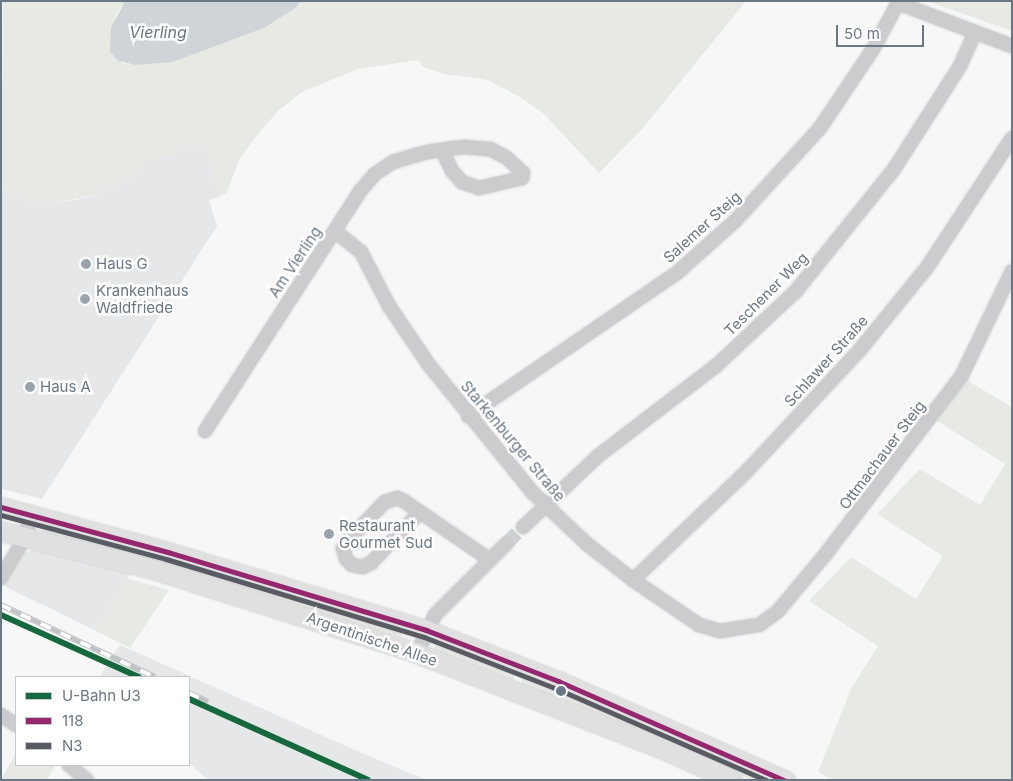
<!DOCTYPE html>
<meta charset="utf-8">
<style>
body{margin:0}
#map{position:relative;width:1013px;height:781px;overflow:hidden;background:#f7f7f7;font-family:Inter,sans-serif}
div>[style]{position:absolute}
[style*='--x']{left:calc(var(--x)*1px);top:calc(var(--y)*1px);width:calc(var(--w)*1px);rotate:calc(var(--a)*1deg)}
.built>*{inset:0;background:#e6e7e8}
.green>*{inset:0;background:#e6e9e4;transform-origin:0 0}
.water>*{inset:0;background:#ced4d8}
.street-tunnel>*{height:14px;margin-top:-7px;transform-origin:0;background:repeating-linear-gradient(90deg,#cdd1d4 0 14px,transparent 0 21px)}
.roads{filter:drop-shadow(0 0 1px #d4d5d5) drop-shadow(0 0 1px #d4d5d5)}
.street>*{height:14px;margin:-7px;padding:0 7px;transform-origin:7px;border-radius:7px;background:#ccccce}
.secondary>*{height:19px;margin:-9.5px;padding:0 9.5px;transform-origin:9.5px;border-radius:9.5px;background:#e0e0e1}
.rail>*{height:5.5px;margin-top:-2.75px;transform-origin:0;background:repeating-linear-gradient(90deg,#fff 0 11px,#c1c2c4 0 22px);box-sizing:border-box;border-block:1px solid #c1c2c4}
.bus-1>*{height:5px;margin:-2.5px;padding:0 2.5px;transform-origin:2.5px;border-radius:2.5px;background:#95276e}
.bus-2>*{height:5px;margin:-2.5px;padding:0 2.5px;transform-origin:2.5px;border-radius:2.5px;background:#595b62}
.metro-1>*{height:6px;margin:-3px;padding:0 3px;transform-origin:3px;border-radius:3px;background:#16683d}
.dots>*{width:14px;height:14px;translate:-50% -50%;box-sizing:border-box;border:2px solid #fff;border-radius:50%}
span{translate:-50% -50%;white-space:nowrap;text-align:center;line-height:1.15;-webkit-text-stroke:5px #fff;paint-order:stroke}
.street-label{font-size:15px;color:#6a7784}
.poi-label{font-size:15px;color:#6a7784}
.left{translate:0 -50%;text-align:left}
.water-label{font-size:16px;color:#66777f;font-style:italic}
.frame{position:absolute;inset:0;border:2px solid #6a7784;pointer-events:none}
.legend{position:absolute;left:15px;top:676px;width:175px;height:90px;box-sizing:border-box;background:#fff;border:1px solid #c3c9ce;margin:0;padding:6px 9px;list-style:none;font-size:15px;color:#6a7784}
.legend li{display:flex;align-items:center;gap:10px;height:25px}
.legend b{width:25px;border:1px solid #c3c9ce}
.scale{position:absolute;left:836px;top:25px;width:88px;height:22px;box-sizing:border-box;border:2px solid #6a7784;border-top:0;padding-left:6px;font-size:15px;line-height:18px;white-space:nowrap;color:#6a7784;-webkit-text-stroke:4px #fff;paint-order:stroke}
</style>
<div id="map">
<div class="built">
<div style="clip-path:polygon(206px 146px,219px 197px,209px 200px,217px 226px,42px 499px,1px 489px,1px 190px,27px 200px,57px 203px,76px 200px,103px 193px,130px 178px,147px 161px)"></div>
<div style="clip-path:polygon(37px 548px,130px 574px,94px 630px,4px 586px,25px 553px)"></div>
<div style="clip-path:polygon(120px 645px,355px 750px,426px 780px,208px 780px,189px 763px,189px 677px,99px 677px)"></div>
</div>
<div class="green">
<div style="clip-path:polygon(3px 1px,125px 1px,115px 16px,122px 63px,135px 65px,173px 62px,264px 28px,297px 7px,300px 1px,746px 1px,643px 128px,599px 173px,543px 113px,520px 97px,488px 80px,444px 74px,423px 67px,418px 60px,358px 69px,302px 92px,278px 111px,258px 134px,240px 158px,227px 192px,219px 197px,206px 146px,147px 161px,130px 178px,103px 193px,57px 203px,27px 200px,1px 190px)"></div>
<div style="clip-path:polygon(927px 1px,1012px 1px,1012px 31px)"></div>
<div style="clip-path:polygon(963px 378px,1012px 407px,1012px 780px,834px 780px,818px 772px,851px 689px,878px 646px,809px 601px,851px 557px,916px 599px,943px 556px,877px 514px,920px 469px,980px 505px,1005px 464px,936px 420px)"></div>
<div style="left:45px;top:524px;width:373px;height:10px;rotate:16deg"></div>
<div style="clip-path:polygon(126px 578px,169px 590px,130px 648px,94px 630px)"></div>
<div style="clip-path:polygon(436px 642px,515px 673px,513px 680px,432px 651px)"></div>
<div style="clip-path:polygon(524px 676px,771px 780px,752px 780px,521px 684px)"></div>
<div style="clip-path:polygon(16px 753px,16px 765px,55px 766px,47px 780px,1px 780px)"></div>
</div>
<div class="water">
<div style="clip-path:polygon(125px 1px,300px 1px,297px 7px,264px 28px,173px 62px,135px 65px,119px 61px,110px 52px,111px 28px)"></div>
</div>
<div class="street-tunnel">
<div style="--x:507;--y:543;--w:23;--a:-45"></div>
</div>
<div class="roads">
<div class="street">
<div style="--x:335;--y:231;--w:33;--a:39"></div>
<div style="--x:361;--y:252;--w:61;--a:62.6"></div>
<div style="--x:389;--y:306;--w:71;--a:55.9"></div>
<div style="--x:429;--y:365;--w:165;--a:50.9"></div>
<div style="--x:533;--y:493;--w:74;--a:43.4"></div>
<div style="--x:587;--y:544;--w:58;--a:38"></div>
<div style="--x:633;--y:580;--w:80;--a:34.3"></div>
<div style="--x:699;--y:625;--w:22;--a:16"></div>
<div style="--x:720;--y:631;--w:39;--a:-9"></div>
<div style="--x:759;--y:625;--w:24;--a:-36"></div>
<div style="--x:778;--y:611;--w:73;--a:-50"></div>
<div style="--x:825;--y:555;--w:226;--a:-52.7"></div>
<div style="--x:962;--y:375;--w:115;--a:-64.3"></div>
<div style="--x:468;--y:416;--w:253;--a:-34.4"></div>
<div style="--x:677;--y:273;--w:79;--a:-41.9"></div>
<div style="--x:736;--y:220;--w:125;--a:-47.6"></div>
<div style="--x:820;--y:128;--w:95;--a:-56.1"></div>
<div style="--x:873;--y:49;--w:52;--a:-61.5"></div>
<div style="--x:898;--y:3;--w:122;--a:20.7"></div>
<div style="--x:205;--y:431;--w:287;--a:-57.1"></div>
<div style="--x:361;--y:190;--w:21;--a:-49"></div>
<div style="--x:375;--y:174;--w:22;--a:-34"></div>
<div style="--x:393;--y:162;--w:24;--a:-17"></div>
<div style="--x:416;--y:155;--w:12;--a:-14"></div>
<div style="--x:428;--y:152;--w:26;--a:-9"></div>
<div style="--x:454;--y:148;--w:11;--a:-5"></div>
<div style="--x:465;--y:147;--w:25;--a:5"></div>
<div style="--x:490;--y:149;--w:19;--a:28"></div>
<div style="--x:507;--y:158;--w:22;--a:43"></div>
<div style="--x:523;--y:173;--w:5;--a:101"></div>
<div style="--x:522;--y:178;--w:44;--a:166.9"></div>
<div style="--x:479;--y:188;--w:18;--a:-161"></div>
<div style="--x:462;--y:182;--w:15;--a:-132"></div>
<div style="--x:452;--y:171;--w:23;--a:-115"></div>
<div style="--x:420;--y:512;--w:71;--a:133.9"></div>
<div style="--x:371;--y:563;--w:9;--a:153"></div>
<div style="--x:363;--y:567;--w:11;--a:-170"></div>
<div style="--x:352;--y:565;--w:8;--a:-135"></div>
<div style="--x:346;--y:559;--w:11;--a:-105"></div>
<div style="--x:343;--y:548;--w:11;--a:-56"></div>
<div style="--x:349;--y:539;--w:52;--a:-45.8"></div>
<div style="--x:385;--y:502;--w:13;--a:-18"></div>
<div style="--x:397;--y:498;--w:8;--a:23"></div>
<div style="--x:404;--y:501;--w:19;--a:35"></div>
<div style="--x:420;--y:512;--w:85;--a:34.4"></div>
<div style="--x:523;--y:527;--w:103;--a:-43.4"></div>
<div style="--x:598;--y:456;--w:150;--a:-37.4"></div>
<div style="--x:717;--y:365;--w:108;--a:-43.1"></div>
<div style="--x:796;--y:291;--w:156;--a:-51.2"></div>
<div style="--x:894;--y:169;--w:122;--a:-57.3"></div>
<div style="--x:960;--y:66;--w:36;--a:-66"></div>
<div style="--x:1;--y:578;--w:49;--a:-59.2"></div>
<div style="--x:26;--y:536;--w:24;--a:-78"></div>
<div style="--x:633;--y:580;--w:158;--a:-43.7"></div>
<div style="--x:747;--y:471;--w:164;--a:-47"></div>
<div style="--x:859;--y:351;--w:109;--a:-50.9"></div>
<div style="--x:928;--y:266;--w:153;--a:-56.7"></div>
<div style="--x:417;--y:653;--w:42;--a:-64.7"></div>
<div style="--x:435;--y:615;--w:102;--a:-45"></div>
<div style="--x:1;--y:715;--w:18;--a:34"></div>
<div style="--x:69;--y:765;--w:23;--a:40"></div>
</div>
<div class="secondary">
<div style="--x:1;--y:507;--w:173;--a:15.1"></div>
<div style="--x:168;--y:552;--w:270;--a:16.8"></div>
<div style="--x:426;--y:630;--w:142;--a:21.1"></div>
<div style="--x:558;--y:681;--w:248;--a:23.6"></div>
<div style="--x:1;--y:531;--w:160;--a:14.1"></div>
<div style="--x:156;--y:570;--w:274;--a:17.6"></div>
<div style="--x:417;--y:653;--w:264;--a:21.3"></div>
<div style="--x:663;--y:749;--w:76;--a:24.2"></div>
</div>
</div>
<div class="rail">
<div style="--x:1;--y:605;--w:170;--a:25.1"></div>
<div style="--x:189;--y:693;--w:21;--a:25"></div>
</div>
<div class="bus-1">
<div style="--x:1;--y:507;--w:173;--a:15.1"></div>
<div style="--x:168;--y:552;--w:270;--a:16.8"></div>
<div style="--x:426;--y:630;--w:142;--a:21.1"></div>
<div style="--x:558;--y:681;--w:247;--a:23.7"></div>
</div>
<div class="bus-2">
<div style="--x:1;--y:515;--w:171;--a:14.9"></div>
<div style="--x:166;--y:559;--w:270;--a:16.8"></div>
<div style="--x:424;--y:637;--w:141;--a:21.3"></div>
<div style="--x:555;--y:688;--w:230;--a:23.6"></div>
</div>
<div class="metro-1">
<div style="--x:1;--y:615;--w:151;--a:24.2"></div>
<div style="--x:189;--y:699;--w:196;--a:24.3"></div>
</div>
<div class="dots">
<div style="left:86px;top:264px;background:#9ba4ac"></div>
<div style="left:85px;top:299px;background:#9ba4ac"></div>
<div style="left:30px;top:387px;background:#9ba4ac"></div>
<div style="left:329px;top:534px;background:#9ba4ac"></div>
<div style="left:561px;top:691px;background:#6a7784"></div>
</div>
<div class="street-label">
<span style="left:702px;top:227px;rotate:-42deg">Salemer Steig</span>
<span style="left:295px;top:262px;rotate:-56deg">Am Vierling</span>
<span style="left:766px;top:294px;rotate:-45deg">Teschener Weg</span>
<span style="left:826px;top:361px;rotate:-48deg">Schlawer Straße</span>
<span style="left:513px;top:441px;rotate:50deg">Starkenburger Straße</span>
<span style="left:882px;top:455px;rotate:-53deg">Ottmachauer Steig</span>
<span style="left:372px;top:639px;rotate:19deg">Argentinische Allee</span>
</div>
<div class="poi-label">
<span class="left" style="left:96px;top:264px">Haus G</span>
<span class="left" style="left:96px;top:299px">Krankenhaus<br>Waldfriede</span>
<span class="left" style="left:40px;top:387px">Haus A</span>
<span class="left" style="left:339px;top:534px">Restaurant<br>Gourmet Sud</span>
</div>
<div class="water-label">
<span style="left:158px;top:32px">Vierling</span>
</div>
<div class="frame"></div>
<ul class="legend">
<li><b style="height:6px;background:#16683d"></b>U-Bahn U3</li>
<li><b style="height:6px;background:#95276e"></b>118</li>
<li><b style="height:6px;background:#595b62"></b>N3</li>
</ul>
<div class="scale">50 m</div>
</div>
